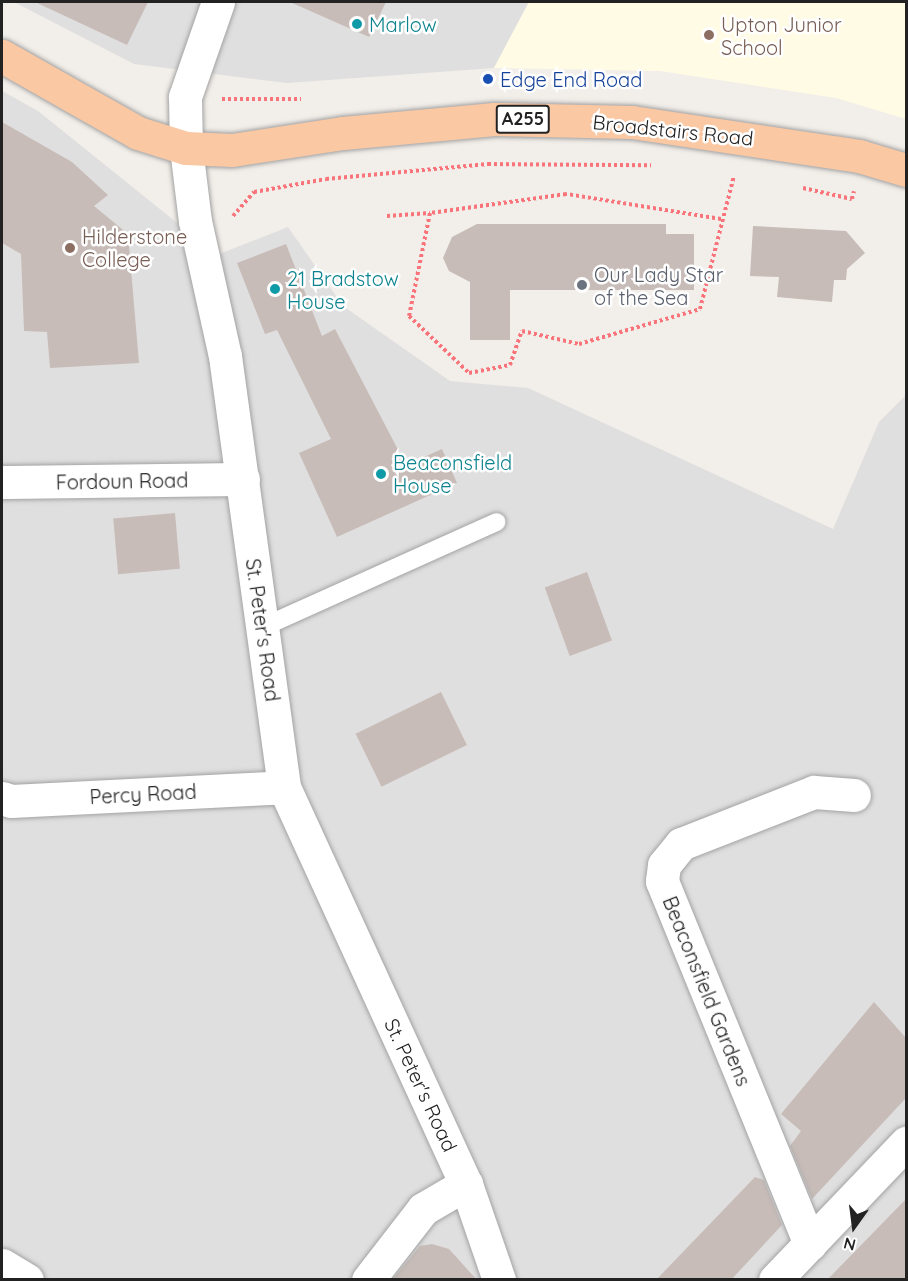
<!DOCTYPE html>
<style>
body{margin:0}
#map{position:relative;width:908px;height:1281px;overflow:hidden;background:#f2eee9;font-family:Quicksand,sans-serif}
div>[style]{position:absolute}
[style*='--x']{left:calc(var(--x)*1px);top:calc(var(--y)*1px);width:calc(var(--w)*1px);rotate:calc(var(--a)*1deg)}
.residential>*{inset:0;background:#e0dfdf}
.education>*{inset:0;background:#fffbe5}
.building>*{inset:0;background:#c7bcb8;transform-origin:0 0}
.path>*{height:4px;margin-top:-2px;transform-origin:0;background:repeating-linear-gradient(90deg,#f9737a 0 3px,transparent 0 6px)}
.roads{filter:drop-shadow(0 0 2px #a3a3a3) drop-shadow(0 0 2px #a3a3a3)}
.lane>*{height:18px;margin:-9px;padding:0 9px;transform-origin:9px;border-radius:9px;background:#fff}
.street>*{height:33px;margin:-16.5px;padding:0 16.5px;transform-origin:16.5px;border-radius:16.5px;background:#fff}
.primary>*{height:33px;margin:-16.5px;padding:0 16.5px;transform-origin:16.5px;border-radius:16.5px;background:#fbc8a4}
.dots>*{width:16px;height:16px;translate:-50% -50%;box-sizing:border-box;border:3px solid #fff;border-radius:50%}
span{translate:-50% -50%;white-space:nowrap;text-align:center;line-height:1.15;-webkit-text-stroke:5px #fff;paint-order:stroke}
.shield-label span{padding:2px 4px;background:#fff;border:2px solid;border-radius:4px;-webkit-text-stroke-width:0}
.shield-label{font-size:18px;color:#222;font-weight:700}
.culture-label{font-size:20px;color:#0d838f}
.left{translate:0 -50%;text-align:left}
.education-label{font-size:20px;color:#785e54}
.transit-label{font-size:20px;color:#164399}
.street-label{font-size:20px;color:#222}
.worship-label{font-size:20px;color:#5b616d}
.frame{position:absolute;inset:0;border:3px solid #222;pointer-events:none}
.north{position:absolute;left:824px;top:1197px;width:60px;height:60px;-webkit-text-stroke:4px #fff;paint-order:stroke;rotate:194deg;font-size:16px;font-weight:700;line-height:24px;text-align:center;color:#222}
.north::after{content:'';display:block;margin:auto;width:21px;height:27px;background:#222;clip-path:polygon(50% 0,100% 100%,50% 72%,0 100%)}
</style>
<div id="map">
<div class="residential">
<div style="clip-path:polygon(14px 2px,529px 2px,494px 68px,287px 83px,134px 64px)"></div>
<div style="clip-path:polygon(2px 91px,38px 111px,217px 255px,288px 227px,343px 306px,450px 381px,528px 388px,833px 529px,879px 422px,906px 395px,906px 1279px,2px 1279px)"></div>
</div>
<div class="education">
<div style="clip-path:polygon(529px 2px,906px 2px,906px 119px,836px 98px,660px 71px,494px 68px)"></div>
</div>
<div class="building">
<div style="clip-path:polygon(35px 2px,148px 2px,127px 45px)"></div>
<div style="clip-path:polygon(290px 2px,386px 2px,369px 37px)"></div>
<div style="clip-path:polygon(2px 122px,72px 162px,108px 195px,94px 206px,128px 234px,139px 363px,50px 368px,47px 332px,24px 331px,21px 254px,2px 243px)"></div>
<div style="clip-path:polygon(477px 224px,666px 224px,666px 234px,694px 234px,694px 290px,510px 290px,510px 340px,470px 340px,470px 282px,449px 271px,443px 258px,452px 237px)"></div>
<div style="clip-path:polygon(753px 226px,846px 231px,865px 253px,847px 269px,846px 280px,834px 280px,832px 302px,777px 297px,779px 277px,750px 276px)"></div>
<div style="clip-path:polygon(286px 244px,322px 336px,335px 329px,406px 465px,442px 449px,457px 483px,337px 537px,299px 453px,331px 439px,277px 330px,265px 334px,237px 263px)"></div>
<div style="left:175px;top:513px;width:56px;height:62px;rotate:85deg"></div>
<div style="left:587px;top:572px;width:73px;height:45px;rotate:70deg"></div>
<div style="left:441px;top:692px;width:59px;height:95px;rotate:64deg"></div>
<div style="clip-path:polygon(874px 1002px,906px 1038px,906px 1098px,812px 1199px,790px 1146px,801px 1131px,781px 1114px)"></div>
<div style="clip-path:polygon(755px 1177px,764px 1180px,782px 1225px,731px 1280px,656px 1280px)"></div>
<div style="clip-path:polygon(906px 1199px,906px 1280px,827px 1280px)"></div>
<div style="clip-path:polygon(432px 1244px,449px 1249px,477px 1280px,392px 1280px,420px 1246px)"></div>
</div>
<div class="path">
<div style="--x:222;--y:99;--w:79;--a:0"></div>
<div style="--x:803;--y:188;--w:50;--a:12.7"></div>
<div style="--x:852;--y:199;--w:8;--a:-76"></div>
<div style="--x:233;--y:216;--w:32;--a:-49"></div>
<div style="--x:254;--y:192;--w:73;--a:-10.2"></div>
<div style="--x:326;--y:179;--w:163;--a:-5.3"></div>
<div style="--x:488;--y:164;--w:163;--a:0.4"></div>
<div style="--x:387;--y:216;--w:43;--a:-4"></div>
<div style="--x:721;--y:219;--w:157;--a:-170.8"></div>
<div style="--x:566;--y:194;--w:137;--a:172"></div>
<div style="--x:430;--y:213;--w:105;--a:101.5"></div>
<div style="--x:409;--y:316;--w:83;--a:43.5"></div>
<div style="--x:469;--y:373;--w:42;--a:-11"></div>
<div style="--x:510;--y:365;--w:36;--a:-71"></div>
<div style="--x:522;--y:331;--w:58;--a:12.8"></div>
<div style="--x:579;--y:344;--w:126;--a:-16.1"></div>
<div style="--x:700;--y:309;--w:137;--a:-75.7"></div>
</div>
<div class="roads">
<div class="lane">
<div style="--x:263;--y:627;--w:256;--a:-24.2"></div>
</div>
<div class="street">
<div style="--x:218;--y:2;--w:101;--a:109.2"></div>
<div style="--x:185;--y:97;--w:51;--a:88.9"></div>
<div style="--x:186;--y:148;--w:74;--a:83"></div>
<div style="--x:195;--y:221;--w:138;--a:77.5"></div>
<div style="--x:225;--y:356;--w:435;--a:82.2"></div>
<div style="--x:284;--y:787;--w:437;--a:65.4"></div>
<div style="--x:466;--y:1184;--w:102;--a:71"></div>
<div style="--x:2;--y:482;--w:241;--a:-0.7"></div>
<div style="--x:2;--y:798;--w:9;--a:18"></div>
<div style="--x:11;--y:801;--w:273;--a:-2.9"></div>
<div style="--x:810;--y:1244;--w:392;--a:-112.2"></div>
<div style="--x:662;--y:881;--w:16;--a:-83"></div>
<div style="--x:664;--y:865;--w:27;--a:-51"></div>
<div style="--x:681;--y:844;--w:143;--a:-21.4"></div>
<div style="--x:814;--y:792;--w:40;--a:4.3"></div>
<div style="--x:2;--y:1265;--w:29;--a:31"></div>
<div style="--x:368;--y:1280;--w:90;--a:-52.2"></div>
<div style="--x:423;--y:1209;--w:50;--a:-30.2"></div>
<div style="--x:775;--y:1280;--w:190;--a:-46.3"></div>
</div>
<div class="primary">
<div style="--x:2;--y:56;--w:156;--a:29.5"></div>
<div style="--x:138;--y:133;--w:50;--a:17.4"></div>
<div style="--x:186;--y:148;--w:46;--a:2.5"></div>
<div style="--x:232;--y:150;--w:112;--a:-8.7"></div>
<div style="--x:343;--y:133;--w:152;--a:-5.3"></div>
<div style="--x:494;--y:119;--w:138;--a:1.2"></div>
<div style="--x:632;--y:122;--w:230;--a:8.5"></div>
<div style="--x:859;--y:156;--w:49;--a:16.6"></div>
</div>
</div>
<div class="dots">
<div style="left:357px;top:24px;background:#0f9aa8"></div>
<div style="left:709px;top:35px;background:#8d6e63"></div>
<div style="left:488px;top:79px;background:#1a4fb4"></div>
<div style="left:70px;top:248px;background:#8d6e63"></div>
<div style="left:582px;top:285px;background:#6b7280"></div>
<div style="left:275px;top:289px;background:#0f9aa8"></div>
<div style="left:381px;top:474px;background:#0f9aa8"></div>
</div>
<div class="shield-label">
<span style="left:523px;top:119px">A255</span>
</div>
<div class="culture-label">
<span class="left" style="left:369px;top:24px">Marlow</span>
<span class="left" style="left:287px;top:290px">21 Bradstow<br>House</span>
<span class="left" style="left:393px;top:474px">Beaconsfield<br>House</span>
</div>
<div class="education-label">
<span class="left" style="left:721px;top:36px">Upton Junior<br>School</span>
<span class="left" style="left:82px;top:248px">Hilderstone<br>College</span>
</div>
<div class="transit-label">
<span class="left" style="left:500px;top:79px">Edge End Road</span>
</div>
<div class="street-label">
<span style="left:673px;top:130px;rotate:6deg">Broadstairs Road</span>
<span style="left:122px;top:481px;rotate:-1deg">Fordoun Road</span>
<span style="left:263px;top:630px;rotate:82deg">St. Peter's Road</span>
<span style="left:143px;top:794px;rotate:-3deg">Percy Road</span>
<span style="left:707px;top:991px;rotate:68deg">Beaconsfield Gardens</span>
<span style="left:421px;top:1085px;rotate:65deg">St. Peter's Road</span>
</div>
<div class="worship-label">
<span class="left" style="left:594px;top:286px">Our Lady Star<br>of the Sea</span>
</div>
<div class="frame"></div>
<div class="north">N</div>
</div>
